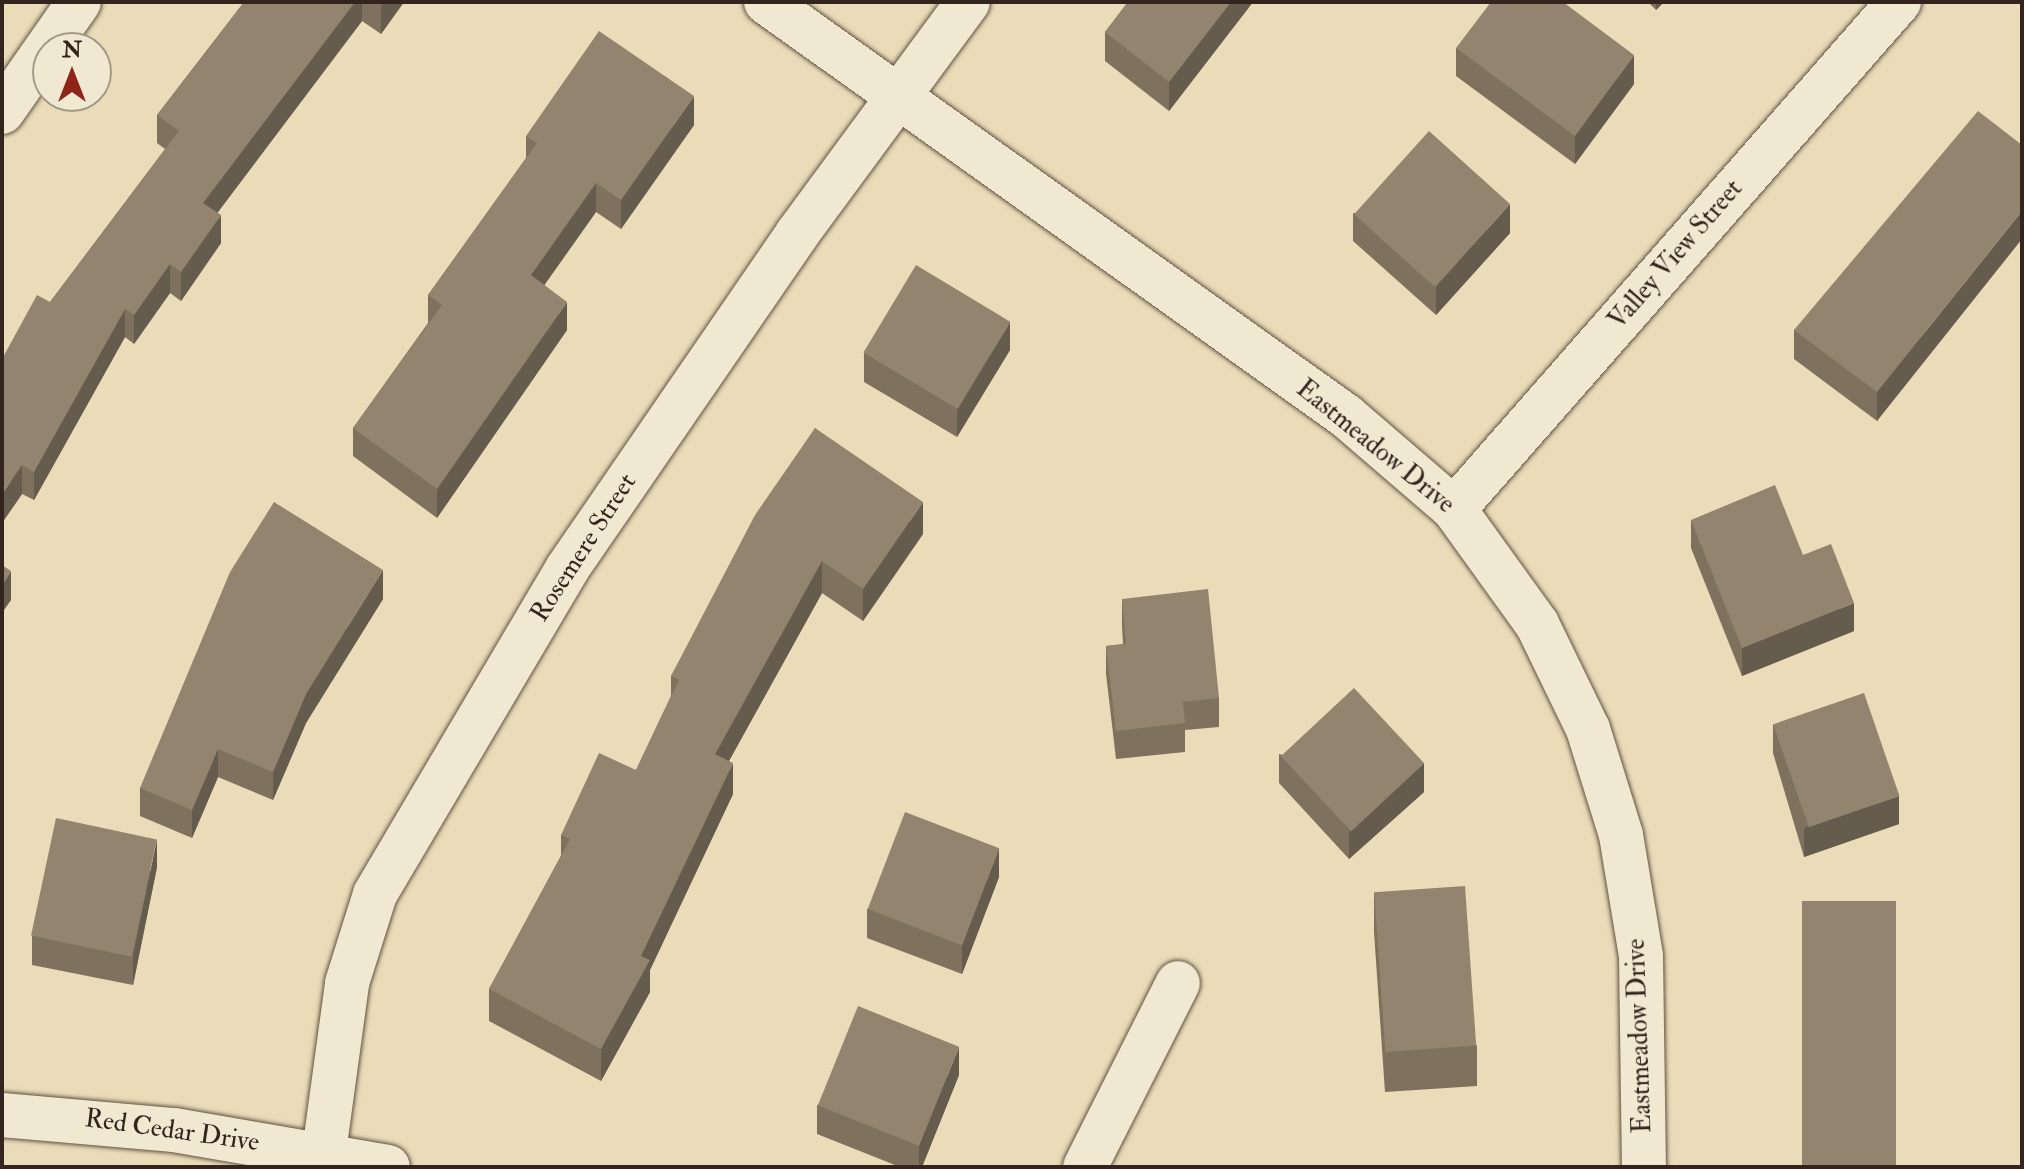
<!DOCTYPE html>
<style>
body{margin:0}
#map{position:relative;width:2024px;height:1169px;overflow:hidden;background:#eadcb8;font-family:"IM FELL Double Pica",serif}
div>[style]{position:absolute}
[style*='--x']{left:calc(var(--x)*1px);top:calc(var(--y)*1px);width:calc(var(--w)*1px);rotate:calc(var(--a)*1deg)}
.roads{filter:drop-shadow(0 0 2px #615244) drop-shadow(0 0 2px #615244)}
.street>*{height:44px;margin:-22px;padding:0 22px;transform-origin:22px;border-radius:22px;background:#f1e8d1}
.wall>*{inset:0;background:#7e725f}
.shaded-wall>*{inset:0;background:#665c4d}
.building>*{inset:0;background:#92846e;transform-origin:0 0}
span{translate:-50% -50%;white-space:nowrap;text-align:center;line-height:1.15;-webkit-text-stroke:8px #f1e8d1;paint-order:stroke}
.street-label{font-size:26px;color:#33241e}
.frame{position:absolute;inset:0;border:4px solid #33241e;pointer-events:none}
.north{position:absolute;left:32px;top:32px;width:80px;height:80px;box-sizing:border-box;background:#f1e8d1;border:2px solid #a59a89;border-radius:50%;rotate:0deg;font-size:22px;font-weight:700;line-height:32px;text-align:center;color:#33241e}
.north::after{content:'';display:block;margin:auto;width:28px;height:36px;background:#8f2418;clip-path:polygon(50% 0,100% 100%,50% 72%,0 100%)}
</style>
<div id="map">
<div class="roads">
<div class="street">
<div style="--x:766;--y:2;--w:713;--a:35.52"></div>
<div style="--x:1346;--y:416;--w:143;--a:40.7"></div>
<div style="--x:1454;--y:509;--w:142;--a:54.2"></div>
<div style="--x:1537;--y:624;--w:117;--a:64.1"></div>
<div style="--x:1588;--y:729;--w:111;--a:72.7"></div>
<div style="--x:1621;--y:835;--w:123;--a:80.6"></div>
<div style="--x:1641;--y:956;--w:211;--a:89.2"></div>
<div style="--x:2;--y:112;--w:134;--a:-55"></div>
<div style="--x:1454;--y:509;--w:675;--a:-48.73"></div>
<div style="--x:2;--y:1115;--w:173;--a:5"></div>
<div style="--x:174;--y:1130;--w:217;--a:9.8"></div>
<div style="--x:324;--y:1152;--w:171;--a:-82.2"></div>
<div style="--x:347;--y:983;--w:93;--a:-72.5"></div>
<div style="--x:375;--y:894;--w:377;--a:-59.4"></div>
<div style="--x:567;--y:569;--w:406;--a:-55.5"></div>
<div style="--x:797;--y:234;--w:288;--a:-53.6"></div>
<div style="--x:1085;--y:1167;--w:206;--a:-63.2"></div>
</div>
</div>
<div class="wall">
<div style="clip-path:polygon(244px 2px,404px 2px,381px 34px,362px 21px,217px 213px,221px 243px,181px 301px,170px 293px,134px 344px,125px 337px,34px 500px,22px 494px,2px 523px,50px 302px,165px 149px,157px 143px,157px 115px)"></div>
<div style="clip-path:polygon(1128px 2px,1253px 2px,1169px 111px,1105px 61px,1105px 32px)"></div>
<div style="clip-path:polygon(1648px 2px,1664px 2px,1656px 10px)"></div>
<div style="clip-path:polygon(1456px 48px,1634px 84px,1575px 164px,1456px 76px)"></div>
<div style="clip-path:polygon(694px 125px,621px 229px,596px 212px,544px 285px,567px 330px,437px 518px,353px 456px,353px 428px,428px 323px,428px 295px,526px 158px,526px 136px)"></div>
<div style="clip-path:polygon(2022px 145px,1877px 421px,1794px 359px,1794px 330px)"></div>
<div style="clip-path:polygon(1353px 213px,1510px 233px,1436px 315px,1353px 241px)"></div>
<div style="clip-path:polygon(1010px 350px,957px 437px,864px 382px,864px 353px)"></div>
<div style="clip-path:polygon(815px 428px,923px 534px,863px 621px,822px 593px,729px 761px,733px 794px,650px 970px,650px 992px,601px 1081px,489px 1021px,489px 989px,561px 856px,561px 835px,636px 770px,671px 696px,671px 676px)"></div>
<div style="clip-path:polygon(1691px 520px,1803px 555px,1854px 631px,1742px 676px,1691px 548px)"></div>
<div style="clip-path:polygon(383px 599px,306px 723px,273px 800px,218px 777px,192px 838px,140px 816px,140px 788px)"></div>
<div style="clip-path:polygon(1122px 599px,1219px 698px,1219px 727px,1185px 730px,1185px 752px,1116px 759px,1106px 674px,1106px 646px,1123px 644px,1122px 627px)"></div>
<div style="clip-path:polygon(1773px 724px,1899px 824px,1804px 857px,1773px 753px)"></div>
<div style="clip-path:polygon(1279px 754px,1424px 792px,1349px 859px,1279px 783px)"></div>
<div style="clip-path:polygon(157px 867px,133px 985px,32px 965px,32px 936px)"></div>
<div style="clip-path:polygon(999px 877px,962px 974px,867px 938px,867px 909px)"></div>
<div style="clip-path:polygon(1374px 892px,1477px 1046px,1477px 1086px,1385px 1092px,1374px 932px)"></div>
<div style="clip-path:polygon(959px 1075px,922px 1167px,900px 1167px,817px 1134px,817px 1105px)"></div>
</div>
<div class="shaded-wall">
<div style="clip-path:polygon(355px 2px,362px 2px,362px 21px,203px 232px,203px 203px)"></div>
<div style="clip-path:polygon(384px 2px,404px 2px,381px 34px,381px 6px)"></div>
<div style="clip-path:polygon(1231px 2px,1253px 2px,1169px 111px,1169px 82px)"></div>
<div style="clip-path:polygon(1656px 2px,1664px 2px,1656px 10px)"></div>
<div style="clip-path:polygon(1634px 55px,1634px 84px,1575px 164px,1575px 136px)"></div>
<div style="clip-path:polygon(694px 96px,694px 125px,621px 229px,621px 200px)"></div>
<div style="clip-path:polygon(596px 183px,596px 212px,531px 304px,531px 275px)"></div>
<div style="clip-path:polygon(1510px 204px,1510px 233px,1436px 315px,1436px 286px)"></div>
<div style="clip-path:polygon(2022px 211px,2022px 239px,1877px 421px,1877px 392px)"></div>
<div style="clip-path:polygon(221px 215px,221px 243px,181px 301px,181px 272px)"></div>
<div style="clip-path:polygon(170px 264px,170px 293px,134px 344px,134px 315px)"></div>
<div style="clip-path:polygon(567px 302px,567px 330px,437px 518px,437px 489px)"></div>
<div style="clip-path:polygon(125px 309px,125px 337px,34px 500px,34px 472px)"></div>
<div style="clip-path:polygon(1010px 322px,1010px 350px,957px 437px,957px 409px)"></div>
<div style="clip-path:polygon(22px 465px,22px 494px,2px 523px,2px 494px)"></div>
<div style="clip-path:polygon(923px 502px,923px 534px,863px 621px,863px 589px)"></div>
<div style="clip-path:polygon(822px 561px,822px 593px,715px 786px,715px 754px)"></div>
<div style="clip-path:polygon(383px 570px,383px 599px,306px 723px,273px 800px,273px 772px,306px 694px)"></div>
<div style="clip-path:polygon(11px 571px,11px 600px,2px 613px,2px 585px)"></div>
<div style="clip-path:polygon(1854px 603px,1854px 631px,1742px 676px,1742px 648px)"></div>
<div style="clip-path:polygon(218px 749px,218px 777px,192px 838px,192px 810px)"></div>
<div style="clip-path:polygon(733px 763px,733px 794px,650px 970px,650px 992px,601px 1081px,601px 1049px,641px 956px)"></div>
<div style="clip-path:polygon(1424px 763px,1424px 792px,1349px 859px,1349px 831px)"></div>
<div style="clip-path:polygon(1899px 796px,1899px 824px,1804px 857px,1804px 828px)"></div>
<div style="clip-path:polygon(157px 839px,157px 867px,133px 985px,133px 956px)"></div>
<div style="clip-path:polygon(999px 848px,999px 877px,962px 974px,962px 946px)"></div>
<div style="clip-path:polygon(959px 1047px,959px 1075px,922px 1167px,919px 1167px,919px 1146px)"></div>
</div>
<div class="building">
<div style="clip-path:polygon(244px 2px,355px 2px,203px 203px,221px 215px,181px 272px,170px 264px,134px 315px,125px 309px,34px 472px,22px 465px,2px 494px,2px 359px,37px 295px,50px 302px,179px 131px,157px 115px)"></div>
<div style="clip-path:polygon(1128px 2px,1231px 2px,1169px 82px,1105px 32px)"></div>
<div style="clip-path:polygon(1491px 2px,1563px 2px,1634px 55px,1575px 136px,1456px 48px)"></div>
<div style="clip-path:polygon(599px 31px,694px 96px,621px 200px,596px 183px,531px 275px,567px 302px,437px 489px,353px 428px,442px 305px,428px 295px,537px 143px,526px 136px)"></div>
<div style="clip-path:polygon(1978px 111px,2022px 145px,2022px 211px,1877px 392px,1794px 330px)"></div>
<div style="left:1429px;top:131px;width:109px;height:112px;rotate:42deg"></div>
<div style="left:916px;top:265px;width:110px;height:102px;rotate:31deg"></div>
<div style="clip-path:polygon(815px 428px,923px 502px,863px 589px,822px 561px,715px 754px,733px 763px,641px 956px,650px 960px,601px 1049px,489px 989px,570px 839px,561px 835px,599px 753px,636px 770px,679px 680px,671px 676px,755px 515px)"></div>
<div style="clip-path:polygon(1775px 485px,1803px 555px,1831px 544px,1854px 603px,1742px 648px,1691px 520px)"></div>
<div style="clip-path:polygon(274px 502px,383px 570px,306px 694px,273px 772px,218px 749px,192px 810px,140px 788px,230px 572px)"></div>
<div style="clip-path:polygon(2px 565px,11px 571px,2px 585px)"></div>
<div style="clip-path:polygon(1208px 589px,1219px 698px,1183px 702px,1185px 723px,1116px 731px,1106px 646px,1126px 644px,1122px 599px)"></div>
<div style="left:1354px;top:688px;width:103px;height:100px;rotate:47deg"></div>
<div style="left:1864px;top:693px;width:109px;height:96px;rotate:71deg"></div>
<div style="left:905px;top:812px;width:101px;height:104px;rotate:21deg"></div>
<div style="left:56px;top:818px;width:103px;height:120px;rotate:12deg"></div>
<div style="left:1465px;top:886px;width:160px;height:91px;rotate:86deg"></div>
<div style="left:1802px;top:901px;width:94px;height:266px"></div>
<div style="left:858px;top:1006px;width:109px;height:107px;rotate:22deg"></div>
</div>
<div class="street-label">
<span style="left:1676px;top:255px;rotate:-49deg">Valley View Street</span>
<span style="left:1375px;top:447px;rotate:39deg">Eastmeadow Drive</span>
<span style="left:584px;top:548px;rotate:-57deg">Rosemere Street</span>
<span style="left:1640px;top:1036px;rotate:-92deg">Eastmeadow Drive</span>
<span style="left:172px;top:1131px;rotate:8deg">Red Cedar Drive</span>
</div>
<div class="frame"></div>
<div class="north">N</div>
</div>
